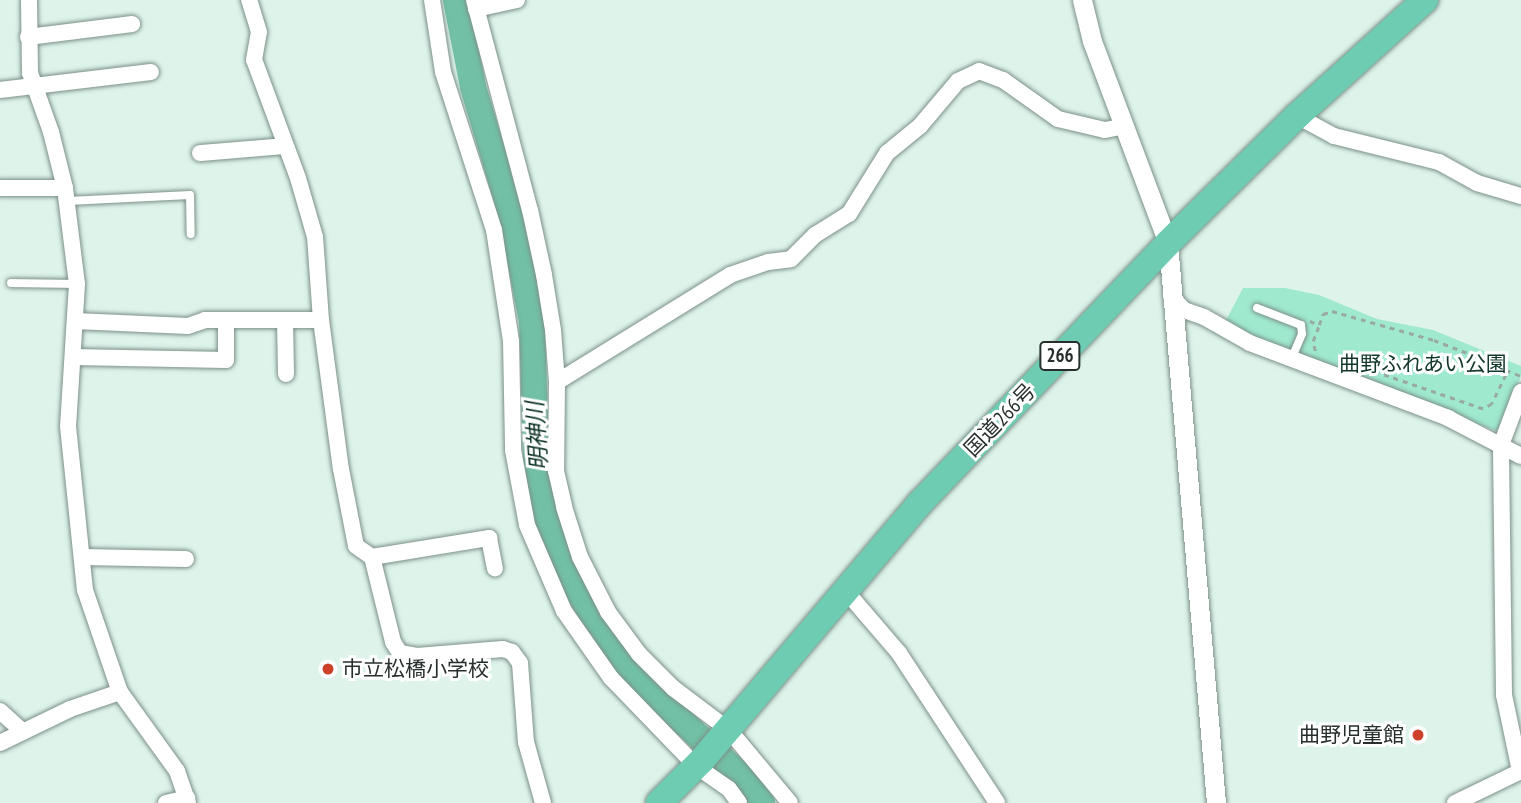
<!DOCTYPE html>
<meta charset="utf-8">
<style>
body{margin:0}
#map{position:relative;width:1521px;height:803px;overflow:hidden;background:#def4eb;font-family:"PT Sans Narrow","Noto Sans JP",sans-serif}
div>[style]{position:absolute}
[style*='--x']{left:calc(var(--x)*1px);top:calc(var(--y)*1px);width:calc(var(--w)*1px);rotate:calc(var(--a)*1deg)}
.green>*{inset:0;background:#9fe9cf}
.river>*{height:26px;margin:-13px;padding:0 13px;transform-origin:13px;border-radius:13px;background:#72c0a6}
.path>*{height:2.5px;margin-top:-1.25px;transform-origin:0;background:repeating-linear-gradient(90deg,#99aaa3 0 5px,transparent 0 10px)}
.roads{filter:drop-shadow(0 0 2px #7c9088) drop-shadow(0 0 2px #7c9088)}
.service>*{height:8px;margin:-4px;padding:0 4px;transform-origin:4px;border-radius:4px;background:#fff}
.minor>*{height:16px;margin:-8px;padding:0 8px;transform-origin:8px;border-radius:8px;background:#fff}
.tertiary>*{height:19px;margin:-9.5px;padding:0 9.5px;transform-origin:9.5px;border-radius:9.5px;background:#fff}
.trunk>*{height:26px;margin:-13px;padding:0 13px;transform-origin:13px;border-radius:13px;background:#6eccb2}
.dots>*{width:19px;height:19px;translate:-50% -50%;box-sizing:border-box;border:4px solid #fff;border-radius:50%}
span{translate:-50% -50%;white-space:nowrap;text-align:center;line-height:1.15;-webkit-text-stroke:6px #fff;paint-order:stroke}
.shield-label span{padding:2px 5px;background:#fff;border:2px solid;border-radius:5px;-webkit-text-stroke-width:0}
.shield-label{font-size:19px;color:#272f2c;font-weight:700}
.park-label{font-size:21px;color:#11362b}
.street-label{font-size:21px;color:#272f2c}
.poi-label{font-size:21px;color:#272f2c}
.left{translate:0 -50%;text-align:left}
.right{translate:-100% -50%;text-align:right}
.water-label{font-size:23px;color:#0b3126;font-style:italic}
</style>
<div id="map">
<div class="green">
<div style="clip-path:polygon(1243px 288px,1285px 288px,1319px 295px,1377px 319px,1433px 330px,1521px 366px,1521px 376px,1499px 432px,1251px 337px,1226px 320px)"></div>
</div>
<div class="river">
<div style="--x:456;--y:0;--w:89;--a:78.9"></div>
<div style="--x:473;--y:87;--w:128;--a:73.3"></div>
<div style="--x:510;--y:210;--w:113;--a:78.8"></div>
<div style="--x:532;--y:321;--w:138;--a:88.3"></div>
<div style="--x:536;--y:459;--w:61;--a:79.6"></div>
<div style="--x:547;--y:519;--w:74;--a:67.6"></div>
<div style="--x:575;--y:587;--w:76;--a:58.4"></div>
<div style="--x:615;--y:652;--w:54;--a:48"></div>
<div style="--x:651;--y:692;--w:122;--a:43"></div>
<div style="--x:740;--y:775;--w:36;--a:52"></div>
</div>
<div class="path">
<div style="--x:1310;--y:321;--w:10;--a:24"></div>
<div style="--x:1319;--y:325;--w:12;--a:-70"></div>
<div style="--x:1323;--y:314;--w:9;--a:-18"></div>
<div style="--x:1332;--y:311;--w:106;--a:15.9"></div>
<div style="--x:1434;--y:340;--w:75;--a:21.1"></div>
<div style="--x:1504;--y:367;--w:8;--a:76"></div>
<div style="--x:1506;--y:375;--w:32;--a:116"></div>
<div style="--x:1492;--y:404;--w:10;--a:151"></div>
<div style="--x:1483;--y:409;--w:129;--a:-161"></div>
<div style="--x:1315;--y:351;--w:10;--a:-101"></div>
<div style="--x:1313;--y:341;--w:17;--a:-69"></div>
<div style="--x:1506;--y:370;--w:16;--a:22"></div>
</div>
<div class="roads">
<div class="service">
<div style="--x:68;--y:201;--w:122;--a:-2.8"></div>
<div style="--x:190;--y:195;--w:39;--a:89"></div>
<div style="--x:11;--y:283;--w:66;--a:0.9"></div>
<div style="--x:1257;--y:308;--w:47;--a:21.1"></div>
<div style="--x:1301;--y:325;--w:9;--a:84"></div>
<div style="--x:1302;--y:334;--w:25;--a:113"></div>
</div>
<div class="minor">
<div style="--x:29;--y:0;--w:73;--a:89.2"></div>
<div style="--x:30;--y:73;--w:63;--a:70.4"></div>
<div style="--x:51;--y:132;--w:58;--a:76"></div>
<div style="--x:65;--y:188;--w:97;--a:82.9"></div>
<div style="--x:77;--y:284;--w:142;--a:93.6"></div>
<div style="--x:68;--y:426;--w:165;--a:84.1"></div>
<div style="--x:85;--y:590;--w:108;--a:71.1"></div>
<div style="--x:120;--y:692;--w:97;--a:54.2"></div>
<div style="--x:177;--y:771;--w:34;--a:71"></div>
<div style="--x:432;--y:0;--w:73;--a:81.3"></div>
<div style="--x:443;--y:72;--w:166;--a:72.1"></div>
<div style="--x:494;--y:230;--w:112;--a:81.3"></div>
<div style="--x:511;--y:341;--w:109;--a:88.9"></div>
<div style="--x:513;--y:450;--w:76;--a:79.4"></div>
<div style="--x:527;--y:525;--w:94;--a:66.7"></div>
<div style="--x:564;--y:611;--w:82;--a:55"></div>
<div style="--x:611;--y:678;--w:122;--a:46"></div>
<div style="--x:696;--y:766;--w:40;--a:34.9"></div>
<div style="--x:729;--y:789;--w:17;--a:54"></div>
<div style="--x:474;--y:0;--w:217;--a:75.1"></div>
<div style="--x:530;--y:210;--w:66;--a:77.8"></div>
<div style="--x:544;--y:275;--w:56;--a:80.7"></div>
<div style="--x:553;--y:330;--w:52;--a:85.6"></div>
<div style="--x:557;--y:382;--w:89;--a:90.6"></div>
<div style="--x:556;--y:471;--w:37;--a:77"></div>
<div style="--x:564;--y:507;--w:52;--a:72.3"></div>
<div style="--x:580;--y:557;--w:62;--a:63"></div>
<div style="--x:608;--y:612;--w:52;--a:53.6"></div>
<div style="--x:639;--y:654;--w:48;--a:45"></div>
<div style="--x:673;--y:688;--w:70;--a:36.9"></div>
<div style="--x:729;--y:730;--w:95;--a:50.1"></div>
<div style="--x:476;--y:9;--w:42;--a:-12.4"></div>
<div style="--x:28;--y:37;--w:105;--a:-7.1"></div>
<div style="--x:0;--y:90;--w:152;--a:-6.8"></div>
<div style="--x:1297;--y:116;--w:42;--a:28.4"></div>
<div style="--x:1334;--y:136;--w:108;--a:13.9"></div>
<div style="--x:1439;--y:162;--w:43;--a:28.9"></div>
<div style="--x:1477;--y:183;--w:46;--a:16.5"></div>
<div style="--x:200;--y:153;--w:85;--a:-4.7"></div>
<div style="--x:0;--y:188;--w:65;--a:0"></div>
<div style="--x:1171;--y:296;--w:19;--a:47"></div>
<div style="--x:1184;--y:310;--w:21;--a:19"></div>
<div style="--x:1204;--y:317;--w:53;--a:29.5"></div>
<div style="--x:1250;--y:343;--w:212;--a:20.7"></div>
<div style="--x:1448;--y:418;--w:82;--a:27.5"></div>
<div style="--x:285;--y:320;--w:54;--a:88.9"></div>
<div style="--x:321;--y:320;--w:150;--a:82.4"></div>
<div style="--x:341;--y:469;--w:78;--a:79"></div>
<div style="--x:356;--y:546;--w:19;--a:35"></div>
<div style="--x:372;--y:557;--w:119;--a:-9.2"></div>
<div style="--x:489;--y:538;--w:31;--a:79"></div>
<div style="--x:75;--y:321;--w:113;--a:2.5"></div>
<div style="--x:188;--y:326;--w:18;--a:-19"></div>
<div style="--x:205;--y:320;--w:116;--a:0"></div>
<div style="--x:321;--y:320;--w:83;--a:-94.1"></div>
<div style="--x:315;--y:237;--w:61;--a:-106.1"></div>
<div style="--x:298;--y:178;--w:126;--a:-110.4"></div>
<div style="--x:254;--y:60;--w:28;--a:-80"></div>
<div style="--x:259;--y:32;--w:34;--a:-107"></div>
<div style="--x:73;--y:357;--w:153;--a:1.1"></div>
<div style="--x:226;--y:360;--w:40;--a:-90"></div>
<div style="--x:557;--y:382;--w:203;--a:-31.7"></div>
<div style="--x:730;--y:275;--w:40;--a:-18.9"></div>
<div style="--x:768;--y:262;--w:23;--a:-7"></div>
<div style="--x:791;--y:259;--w:34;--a:-45"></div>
<div style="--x:815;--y:235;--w:40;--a:-32"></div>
<div style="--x:849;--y:214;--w:72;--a:-58.1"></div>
<div style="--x:887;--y:153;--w:43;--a:-39.3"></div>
<div style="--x:920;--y:126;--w:59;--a:-49.8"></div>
<div style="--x:958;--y:81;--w:23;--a:-25"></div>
<div style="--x:979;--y:71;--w:26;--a:21"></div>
<div style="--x:1003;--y:80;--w:67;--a:35.3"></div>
<div style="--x:1058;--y:119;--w:48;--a:13.2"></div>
<div style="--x:1105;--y:130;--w:21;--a:-11"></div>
<div style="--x:82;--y:557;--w:104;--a:1.1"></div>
<div style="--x:372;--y:557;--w:88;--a:76.1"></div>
<div style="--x:393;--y:642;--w:13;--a:58"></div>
<div style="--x:400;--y:653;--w:17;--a:10"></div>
<div style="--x:417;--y:656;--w:86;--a:-4.7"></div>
<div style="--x:503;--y:649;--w:9;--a:18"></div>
<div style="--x:512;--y:652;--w:14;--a:54"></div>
<div style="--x:520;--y:663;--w:79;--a:85.7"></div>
<div style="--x:526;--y:742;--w:63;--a:74.4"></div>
<div style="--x:845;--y:590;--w:83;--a:49.4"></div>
<div style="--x:899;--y:653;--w:179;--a:56.8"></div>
<div style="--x:0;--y:711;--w:30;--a:42"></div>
<div style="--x:0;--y:743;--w:78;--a:-25.9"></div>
<div style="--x:70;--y:709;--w:53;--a:-18.8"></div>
<div style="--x:1520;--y:771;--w:78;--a:-101.9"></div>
<div style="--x:1504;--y:695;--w:250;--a:-90.7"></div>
<div style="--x:1501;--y:445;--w:57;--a:-69.3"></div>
<div style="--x:166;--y:803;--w:22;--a:-13"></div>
<div style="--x:1455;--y:803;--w:73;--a:-25.9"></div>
</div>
<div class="tertiary">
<div style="--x:1082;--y:0;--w:42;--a:76.3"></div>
<div style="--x:1092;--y:41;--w:216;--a:69.4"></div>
<div style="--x:1168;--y:243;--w:562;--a:85.1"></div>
</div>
<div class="trunk">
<div style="--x:659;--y:803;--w:61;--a:-45"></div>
<div style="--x:702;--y:760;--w:336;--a:-49.7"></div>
<div style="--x:919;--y:504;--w:361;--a:-46.3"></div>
<div style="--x:1168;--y:243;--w:181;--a:-44.6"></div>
<div style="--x:1297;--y:116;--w:173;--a:-42.2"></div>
</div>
</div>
<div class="dots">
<div style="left:328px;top:669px;background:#cd412a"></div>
<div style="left:1418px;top:735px;background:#cd412a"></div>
</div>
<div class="shield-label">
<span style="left:1060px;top:356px">266</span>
</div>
<div class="park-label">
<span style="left:1423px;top:364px">曲野ふれあい公園</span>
</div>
<div class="street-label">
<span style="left:1000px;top:420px;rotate:-46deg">国道266号</span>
</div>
<div class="poi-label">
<span class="left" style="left:342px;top:669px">市立松橋小学校</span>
<span class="right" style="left:1404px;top:735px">曲野児童館</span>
</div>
<div class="water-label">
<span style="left:537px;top:436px;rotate:-94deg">明神川</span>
</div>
</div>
